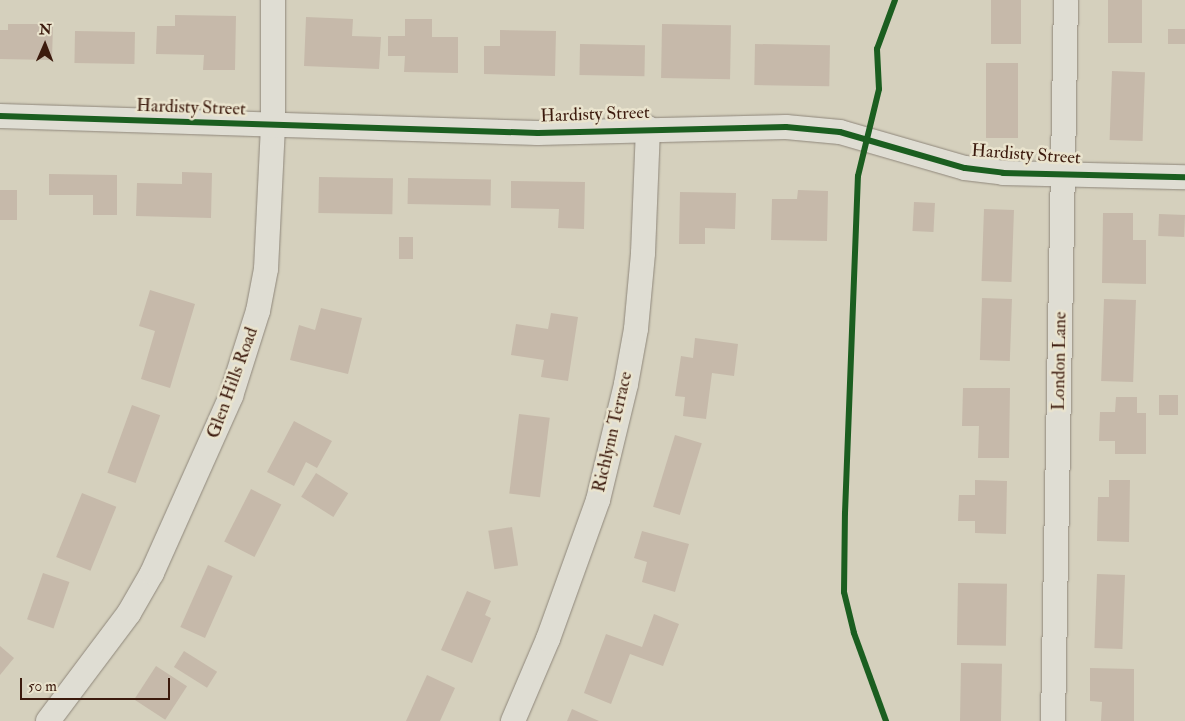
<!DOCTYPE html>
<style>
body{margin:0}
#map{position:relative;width:1185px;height:721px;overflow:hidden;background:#d5d0bd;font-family:"IM FELL Double Pica",serif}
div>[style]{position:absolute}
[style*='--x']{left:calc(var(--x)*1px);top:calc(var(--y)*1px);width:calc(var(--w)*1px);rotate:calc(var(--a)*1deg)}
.building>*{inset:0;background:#c6b9aa;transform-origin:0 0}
.roads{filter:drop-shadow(0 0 1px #8f877b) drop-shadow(0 0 1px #8f877b)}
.minor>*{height:24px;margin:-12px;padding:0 12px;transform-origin:12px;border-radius:12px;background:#dfddd3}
.cycleway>*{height:6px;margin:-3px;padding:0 3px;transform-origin:3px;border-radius:3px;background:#1b5e20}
span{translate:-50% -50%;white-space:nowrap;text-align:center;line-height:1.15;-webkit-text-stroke:5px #eae4ce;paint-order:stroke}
.street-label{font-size:18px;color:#3c1a0d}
.north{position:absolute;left:20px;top:20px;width:50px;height:50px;-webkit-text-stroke:4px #eae4ce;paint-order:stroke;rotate:1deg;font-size:14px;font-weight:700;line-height:20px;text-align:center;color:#3c1a0d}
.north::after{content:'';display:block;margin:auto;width:18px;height:22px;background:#3c1a0d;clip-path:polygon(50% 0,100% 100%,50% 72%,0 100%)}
.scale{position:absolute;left:20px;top:678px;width:150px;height:22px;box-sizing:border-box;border:2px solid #3c1a0d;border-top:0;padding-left:6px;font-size:15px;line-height:18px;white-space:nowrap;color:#3c1a0d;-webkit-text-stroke:4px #eae4ce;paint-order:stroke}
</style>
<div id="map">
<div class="building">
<div style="left:991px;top:0;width:30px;height:44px"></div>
<div style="left:1108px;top:0;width:34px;height:43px"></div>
<div style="clip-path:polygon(175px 15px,236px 16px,235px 70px,203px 70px,204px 55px,156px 54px,157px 26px,175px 26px)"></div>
<div style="clip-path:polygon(306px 17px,353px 19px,352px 36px,381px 37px,379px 69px,304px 66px)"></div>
<div style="clip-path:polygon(405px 19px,432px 19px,432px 37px,458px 37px,458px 73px,404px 72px,405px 56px,388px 56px,388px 36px,405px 36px)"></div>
<div style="clip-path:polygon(8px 24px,53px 24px,52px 60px,0 59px,0 30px,8px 30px)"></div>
<div style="left:662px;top:24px;width:69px;height:54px;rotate:1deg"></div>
<div style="left:1168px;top:29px;width:17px;height:15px"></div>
<div style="clip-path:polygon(500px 30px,556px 31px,555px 76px,484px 74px,484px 46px,500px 46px)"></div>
<div style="left:75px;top:31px;width:60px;height:32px;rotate:1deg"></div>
<div style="left:580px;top:44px;width:65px;height:31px;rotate:1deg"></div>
<div style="left:755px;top:44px;width:75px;height:41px;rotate:1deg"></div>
<div style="left:986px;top:63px;width:32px;height:75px"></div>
<div style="left:1112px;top:71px;width:33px;height:69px;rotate:2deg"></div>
<div style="clip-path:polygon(182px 172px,212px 173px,211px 218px,136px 216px,137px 183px,182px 184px)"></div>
<div style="clip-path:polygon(49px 174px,117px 175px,117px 215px,93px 215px,93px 195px,49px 195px)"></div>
<div style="left:319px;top:177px;width:74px;height:36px;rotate:1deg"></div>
<div style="left:408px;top:178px;width:83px;height:26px;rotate:1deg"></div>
<div style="clip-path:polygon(511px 181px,585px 182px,584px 229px,558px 228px,559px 209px,511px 208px)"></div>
<div style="left:0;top:190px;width:17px;height:30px"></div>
<div style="clip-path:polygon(798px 190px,828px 191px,827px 241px,771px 240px,772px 199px,797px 199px)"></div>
<div style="clip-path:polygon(680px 192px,736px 193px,735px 229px,705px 228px,705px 244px,679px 244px)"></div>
<div style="left:914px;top:202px;width:21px;height:29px;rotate:3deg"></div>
<div style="left:984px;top:209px;width:30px;height:72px;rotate:2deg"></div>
<div style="clip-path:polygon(1103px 213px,1133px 213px,1133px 240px,1146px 240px,1146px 284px,1102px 283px)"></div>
<div style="left:1159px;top:214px;width:26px;height:22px;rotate:2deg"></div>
<div style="left:399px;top:237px;width:14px;height:22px"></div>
<div style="clip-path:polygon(150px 290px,195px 304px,170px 388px,141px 379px,155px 331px,139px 326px)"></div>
<div style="left:982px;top:298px;width:30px;height:62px;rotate:2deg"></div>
<div style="left:1104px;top:299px;width:32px;height:82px;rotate:2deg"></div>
<div style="clip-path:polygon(321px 308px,362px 318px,348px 374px,290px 360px,299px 325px,315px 330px)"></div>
<div style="clip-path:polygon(551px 313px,578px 317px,568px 381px,541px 377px,544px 360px,511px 355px,516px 324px,548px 329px)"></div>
<div style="clip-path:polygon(695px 338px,738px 344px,734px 376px,712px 373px,706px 419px,683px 416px,685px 397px,675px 396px,681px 356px,693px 358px)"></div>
<div style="clip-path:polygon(963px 388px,1010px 388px,1009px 458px,978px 458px,979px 426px,962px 426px)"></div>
<div style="left:1159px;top:395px;width:19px;height:20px"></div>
<div style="clip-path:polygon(1116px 397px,1137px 397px,1137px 413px,1146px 413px,1146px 454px,1115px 454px,1115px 441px,1099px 441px,1100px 412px,1115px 412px)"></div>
<div style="left:132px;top:405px;width:30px;height:72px;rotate:20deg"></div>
<div style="left:519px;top:414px;width:31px;height:80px;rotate:7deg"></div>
<div style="clip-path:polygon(294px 421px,332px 441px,317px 468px,306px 462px,294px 486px,267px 472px)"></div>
<div style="left:675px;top:435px;width:28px;height:75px;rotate:17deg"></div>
<div style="left:316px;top:473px;width:38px;height:28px;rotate:32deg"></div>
<div style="clip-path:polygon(975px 480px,1007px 481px,1006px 534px,975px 533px,975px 521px,958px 521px,959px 495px,975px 495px)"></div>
<div style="clip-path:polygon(1109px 480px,1130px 480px,1129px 542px,1097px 541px,1098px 497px,1109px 497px)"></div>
<div style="left:251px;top:489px;width:34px;height:59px;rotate:27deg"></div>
<div style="left:82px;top:493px;width:37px;height:69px;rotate:22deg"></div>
<div style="left:512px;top:527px;width:39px;height:24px;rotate:81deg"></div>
<div style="clip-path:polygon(642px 531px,689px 544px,675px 592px,642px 582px,647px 562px,634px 558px)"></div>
<div style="left:208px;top:565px;width:27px;height:68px;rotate:24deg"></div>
<div style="left:43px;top:573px;width:28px;height:49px;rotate:19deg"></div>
<div style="left:1097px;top:574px;width:28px;height:74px;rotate:2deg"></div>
<div style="left:958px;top:583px;width:49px;height:62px;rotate:1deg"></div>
<div style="clip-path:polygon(467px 591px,491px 601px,485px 615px,491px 618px,472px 663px,441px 650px)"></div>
<div style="clip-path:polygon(654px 614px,679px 624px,663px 666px,630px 654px,611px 704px,584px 693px,606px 634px,642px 647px)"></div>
<div style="clip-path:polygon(0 646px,14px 658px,0 675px)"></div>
<div style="left:184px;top:651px;width:39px;height:19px;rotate:32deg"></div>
<div style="left:961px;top:663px;width:41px;height:58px;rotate:1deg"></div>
<div style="left:156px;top:666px;width:37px;height:40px;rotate:33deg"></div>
<div style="clip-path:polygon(1090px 668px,1134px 669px,1134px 721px,1101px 721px,1102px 702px,1090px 701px)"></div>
<div style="clip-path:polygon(427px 675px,455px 688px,440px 721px,406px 721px)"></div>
<div style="clip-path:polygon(572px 709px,599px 721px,567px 721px)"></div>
</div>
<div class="roads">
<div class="minor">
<div style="--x:0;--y:116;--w:538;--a:1.81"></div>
<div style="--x:538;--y:133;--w:248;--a:-1.4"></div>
<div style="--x:786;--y:127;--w:54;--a:5.3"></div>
<div style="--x:840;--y:132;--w:130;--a:16.1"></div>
<div style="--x:965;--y:168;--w:38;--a:7"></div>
<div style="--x:1003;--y:173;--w:182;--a:1.3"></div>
<div style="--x:48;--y:721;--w:135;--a:-53.1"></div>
<div style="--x:129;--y:613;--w:46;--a:-60.1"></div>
<div style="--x:152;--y:573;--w:194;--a:-65.9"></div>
<div style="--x:231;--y:396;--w:89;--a:-72.4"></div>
<div style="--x:258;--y:311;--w:43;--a:-79.2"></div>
<div style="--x:266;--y:269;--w:143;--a:-87.2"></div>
<div style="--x:273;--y:126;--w:126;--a:-90"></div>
<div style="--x:513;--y:721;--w:89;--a:-66.9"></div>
<div style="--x:548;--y:639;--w:148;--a:-70.2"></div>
<div style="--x:598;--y:500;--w:119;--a:-76.4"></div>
<div style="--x:626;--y:384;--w:56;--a:-79.7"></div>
<div style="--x:636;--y:329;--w:76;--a:-84.7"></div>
<div style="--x:643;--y:253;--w:125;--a:-87.7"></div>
<div style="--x:1053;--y:721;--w:721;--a:-88.97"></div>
</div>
</div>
<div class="cycleway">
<div style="--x:0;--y:116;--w:538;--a:1.81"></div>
<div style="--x:538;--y:133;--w:248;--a:-1.4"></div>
<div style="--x:786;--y:127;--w:54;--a:5.3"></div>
<div style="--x:840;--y:132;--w:130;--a:16.1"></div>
<div style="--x:965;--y:168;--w:38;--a:7"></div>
<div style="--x:1003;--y:173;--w:182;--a:1.3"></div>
<div style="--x:886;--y:721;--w:94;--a:-110"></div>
<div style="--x:854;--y:633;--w:42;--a:-103.7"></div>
<div style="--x:844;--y:592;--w:79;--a:-89.3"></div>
<div style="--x:845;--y:513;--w:337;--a:-87.8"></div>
<div style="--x:858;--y:176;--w:89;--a:-76.4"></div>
<div style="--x:879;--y:89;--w:40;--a:-92.9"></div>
<div style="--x:877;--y:49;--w:52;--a:-69.8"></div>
</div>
<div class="street-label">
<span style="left:191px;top:108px;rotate:2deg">Hardisty Street</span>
<span style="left:595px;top:115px;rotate:-2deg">Hardisty Street</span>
<span style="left:1026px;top:155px;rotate:4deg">Hardisty Street</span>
<span style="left:1060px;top:361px;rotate:-89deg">London Lane</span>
<span style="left:233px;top:383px;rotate:-70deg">Glen Hills Road</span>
<span style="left:613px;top:432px;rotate:-77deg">Richlynn Terrace</span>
</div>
<div class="north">N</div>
<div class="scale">50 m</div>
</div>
